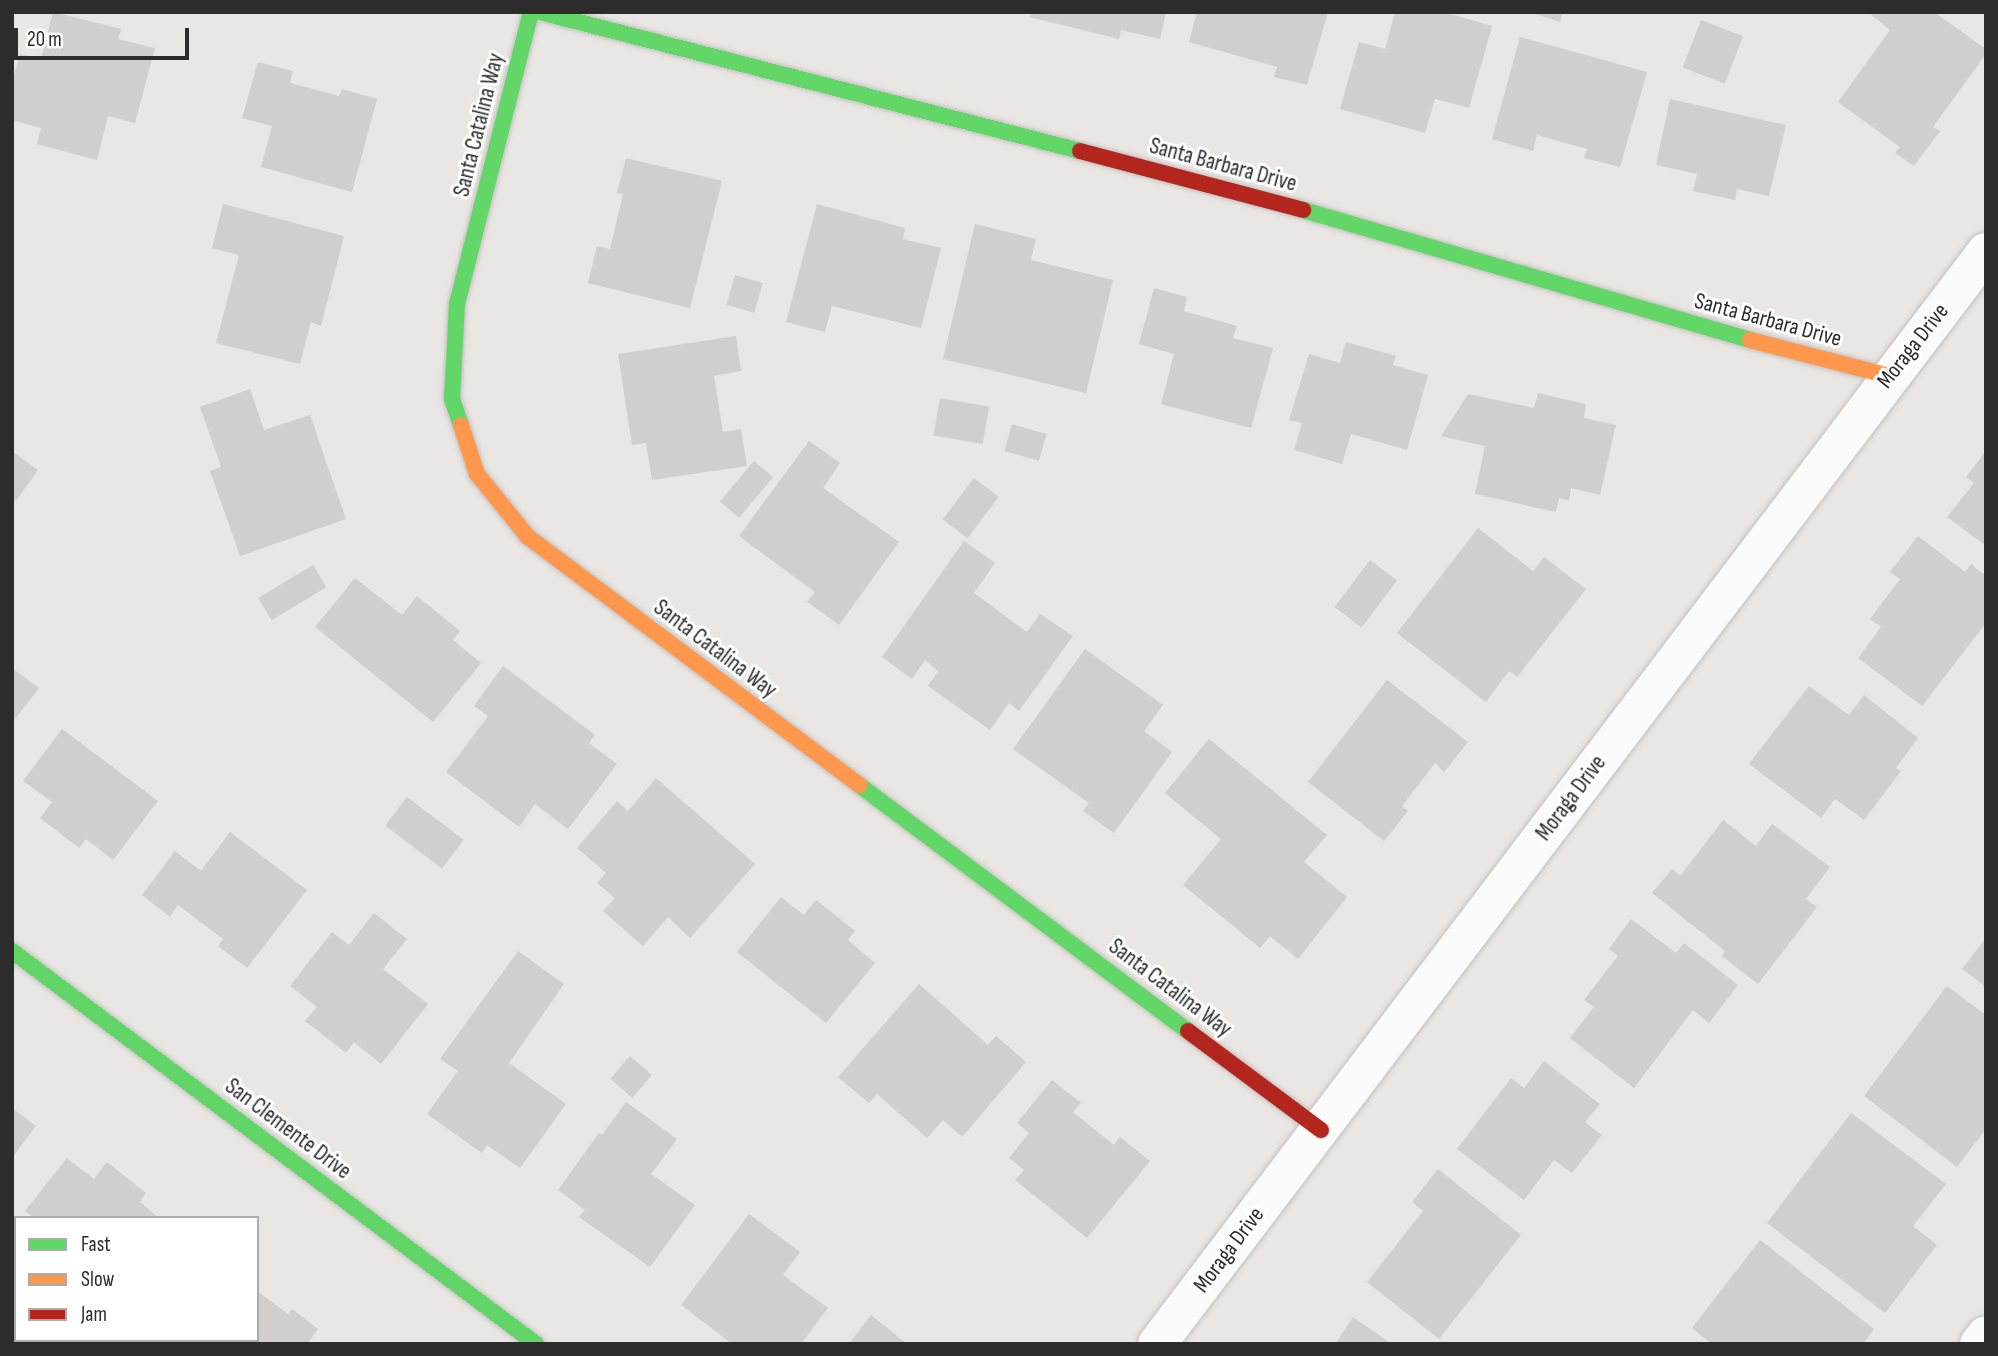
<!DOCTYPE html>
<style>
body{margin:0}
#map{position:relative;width:1998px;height:1356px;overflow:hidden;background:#e9e6e3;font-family:"Sofia Sans Condensed",sans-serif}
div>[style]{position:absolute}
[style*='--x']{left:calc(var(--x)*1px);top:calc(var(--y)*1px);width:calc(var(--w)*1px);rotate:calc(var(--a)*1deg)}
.building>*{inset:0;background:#d1cecc;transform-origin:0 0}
.roads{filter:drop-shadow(0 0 2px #c2c1c1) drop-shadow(0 0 2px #c2c1c1)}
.street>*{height:38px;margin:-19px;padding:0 19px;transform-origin:19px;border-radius:19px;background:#fcfbfb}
.fast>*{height:16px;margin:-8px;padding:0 8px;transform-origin:8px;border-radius:8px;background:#63d668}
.slow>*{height:16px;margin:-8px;padding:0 8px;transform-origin:8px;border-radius:8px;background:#ff974d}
.jam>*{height:16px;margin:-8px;padding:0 8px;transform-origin:8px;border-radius:8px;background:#b3261e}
span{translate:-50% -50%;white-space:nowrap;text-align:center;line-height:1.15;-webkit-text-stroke:6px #fff;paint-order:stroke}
.street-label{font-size:23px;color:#2c2c2c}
.frame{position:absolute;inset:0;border:14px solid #2c2c2c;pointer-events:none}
.legend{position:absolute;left:14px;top:1216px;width:245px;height:126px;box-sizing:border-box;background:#fff;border:2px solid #ababab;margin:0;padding:9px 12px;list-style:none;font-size:21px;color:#2c2c2c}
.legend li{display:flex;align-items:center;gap:14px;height:35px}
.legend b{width:35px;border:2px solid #ababab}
.scale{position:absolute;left:14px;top:28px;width:175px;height:32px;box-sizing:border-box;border:4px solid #2c2c2c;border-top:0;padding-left:9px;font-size:21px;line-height:24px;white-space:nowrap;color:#2c2c2c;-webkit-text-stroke:5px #fff;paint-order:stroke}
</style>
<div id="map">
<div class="building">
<div style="clip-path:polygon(53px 12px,121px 29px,118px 39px,155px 48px,135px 123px,108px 116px,97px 160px,37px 144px,41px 128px,12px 120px,12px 82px,20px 54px,41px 59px)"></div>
<div style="clip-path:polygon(1031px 12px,1166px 12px,1160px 39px,1121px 30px,1119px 39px,1030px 17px)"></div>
<div style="clip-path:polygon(1197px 12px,1328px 12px,1307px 85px,1274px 77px,1277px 67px,1189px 42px)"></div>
<div style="clip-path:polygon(1395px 12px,1444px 12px,1492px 26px,1469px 108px,1435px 99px,1425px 133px,1340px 109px,1359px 42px,1385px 49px)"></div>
<div style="clip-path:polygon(1529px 12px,1563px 12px,1560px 22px)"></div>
<div style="clip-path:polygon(1868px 12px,1934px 12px,1986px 49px,1986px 54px,1933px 127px,1940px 131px,1914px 166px,1895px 153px,1900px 147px,1838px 102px,1890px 30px)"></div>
<div style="left:1701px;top:20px;width:45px;height:51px;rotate:21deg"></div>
<div style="clip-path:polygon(1520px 37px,1647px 72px,1620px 167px,1584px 158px,1587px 149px,1537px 135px,1533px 151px,1492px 139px)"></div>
<div style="clip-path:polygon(258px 62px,293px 71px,290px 83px,339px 96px,342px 89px,377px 99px,352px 192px,261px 167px,272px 126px,242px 118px)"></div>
<div style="clip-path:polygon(1670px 99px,1786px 125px,1769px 196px,1737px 189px,1735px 200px,1693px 191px,1697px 174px,1656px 165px)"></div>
<div style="clip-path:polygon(626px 158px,722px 181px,690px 308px,588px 283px,597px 246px,610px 249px,623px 194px,617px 193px)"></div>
<div style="clip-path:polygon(223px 204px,344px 236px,321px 326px,311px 322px,300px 364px,216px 343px,239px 255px,212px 248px)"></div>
<div style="clip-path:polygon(817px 204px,905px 228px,903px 239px,941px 248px,921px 328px,832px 306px,825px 332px,786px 322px)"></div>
<div style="clip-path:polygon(975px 224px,1036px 239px,1031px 260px,1113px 280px,1086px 393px,943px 359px)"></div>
<div style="left:735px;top:275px;width:29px;height:31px;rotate:16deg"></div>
<div style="clip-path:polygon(1154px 288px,1187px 297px,1184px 311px,1237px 326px,1233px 338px,1273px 348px,1251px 428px,1161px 404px,1174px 354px,1139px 344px)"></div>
<div style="clip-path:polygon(736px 336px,741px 371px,714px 376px,723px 432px,741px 429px,747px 466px,652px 480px,646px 443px,632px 445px,618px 354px)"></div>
<div style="clip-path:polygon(1346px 342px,1396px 356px,1393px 365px,1428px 375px,1407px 450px,1351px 434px,1342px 464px,1294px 450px,1302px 423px,1289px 420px,1309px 354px,1340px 363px)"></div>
<div style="clip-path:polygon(250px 389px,264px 430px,310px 415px,346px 519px,240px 556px,210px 471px,221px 467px,200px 407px)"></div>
<div style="clip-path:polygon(1538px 393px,1586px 404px,1584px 418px,1616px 425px,1600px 495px,1571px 488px,1569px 501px,1559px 498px,1556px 512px,1475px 494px,1485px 446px,1441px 436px,1468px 394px,1534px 408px)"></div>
<div style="left:940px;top:398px;width:50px;height:38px;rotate:10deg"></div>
<div style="left:1012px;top:424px;width:36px;height:28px;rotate:16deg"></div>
<div style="clip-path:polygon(809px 441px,840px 463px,823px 488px,899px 542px,839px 625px,807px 602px,815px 592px,739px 536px)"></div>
<div style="clip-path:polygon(1986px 451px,1986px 546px,1947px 517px,1974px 483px,1966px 477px)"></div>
<div style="clip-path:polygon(13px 452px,38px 470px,16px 501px,12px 499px)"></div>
<div style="left:754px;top:461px;width:25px;height:53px;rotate:40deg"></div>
<div style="left:974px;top:478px;width:31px;height:52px;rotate:37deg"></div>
<div style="clip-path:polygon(1478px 528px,1533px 571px,1544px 557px,1586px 589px,1517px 677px,1509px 671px,1486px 702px,1397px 633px)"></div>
<div style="clip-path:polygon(1918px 536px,1965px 572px,1971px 564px,1986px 576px,1986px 623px,1922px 706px,1858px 658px,1881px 627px,1870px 619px,1900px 579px,1890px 572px)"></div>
<div style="clip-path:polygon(964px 541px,995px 563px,974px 593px,1027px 632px,1040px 614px,1073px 636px,1019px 711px,1009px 703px,990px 730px,928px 686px,938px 671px,925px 660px,912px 679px,882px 657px)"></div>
<div style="left:1370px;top:560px;width:34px;height:59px;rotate:37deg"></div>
<div style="left:313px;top:565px;width:26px;height:64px;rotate:59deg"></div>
<div style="clip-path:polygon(355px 578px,402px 615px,417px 596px,460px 631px,453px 640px,481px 663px,433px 722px,315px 627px)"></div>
<div style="clip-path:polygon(1085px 649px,1163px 705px,1144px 731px,1172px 752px,1114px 833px,1083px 811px,1089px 803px,1013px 749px)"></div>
<div style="clip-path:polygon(503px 666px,595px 735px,589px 743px,617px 764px,568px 829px,535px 804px,519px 827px,446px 772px,488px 716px,474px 706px)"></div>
<div style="clip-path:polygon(12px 668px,39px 688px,12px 723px)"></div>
<div style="clip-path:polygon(1387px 680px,1468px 742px,1444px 772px,1435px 763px,1402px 806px,1408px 811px,1384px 841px,1308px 782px)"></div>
<div style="clip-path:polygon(1809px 686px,1849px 715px,1864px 695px,1918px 738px,1896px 768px,1901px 771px,1864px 820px,1835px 799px,1821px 818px,1749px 764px)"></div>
<div style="clip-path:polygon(62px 729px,158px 801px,113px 860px,86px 839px,79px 848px,40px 818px,52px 802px,23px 781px)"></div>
<div style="clip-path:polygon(1209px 739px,1327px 835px,1304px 862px,1347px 897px,1298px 959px,1270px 936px,1260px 948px,1183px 885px,1221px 839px,1165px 793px)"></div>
<div style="clip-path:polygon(656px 778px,755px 864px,690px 938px,668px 917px,643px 946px,603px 911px,615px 898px,597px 883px,606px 873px,577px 848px,617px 801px,628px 811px)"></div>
<div style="left:407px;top:797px;width:71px;height:36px;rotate:37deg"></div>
<div style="clip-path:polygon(1723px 820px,1756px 846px,1772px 824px,1830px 867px,1806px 899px,1817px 907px,1758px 984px,1722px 956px,1725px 951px,1652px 893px,1672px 869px,1680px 876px)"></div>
<div style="clip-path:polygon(230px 832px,307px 890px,247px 968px,218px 946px,223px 939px,178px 905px,170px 917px,142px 895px,175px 851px,201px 871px)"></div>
<div style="clip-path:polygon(781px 897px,804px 915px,816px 900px,855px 931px,848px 940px,875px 963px,826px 1023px,737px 952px)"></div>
<div style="clip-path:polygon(374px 913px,407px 939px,383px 969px,428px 1004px,381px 1064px,354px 1042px,346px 1053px,305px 1021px,317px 1007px,290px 986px,332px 932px,349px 945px)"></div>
<div style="clip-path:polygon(1631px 919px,1676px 953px,1684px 943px,1738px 985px,1709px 1023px,1693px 1010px,1634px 1088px,1570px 1038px,1594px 1007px,1584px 1000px,1618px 956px,1609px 949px)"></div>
<div style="clip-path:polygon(1986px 938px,1986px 987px,1962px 969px)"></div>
<div style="clip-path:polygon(518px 951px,564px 984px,509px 1063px,566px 1104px,520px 1168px,487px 1145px,482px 1153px,427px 1114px,458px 1071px,440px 1059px)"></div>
<div style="clip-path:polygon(919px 984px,988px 1045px,996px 1036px,1026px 1062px,962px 1137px,943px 1120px,927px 1138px,877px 1094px,869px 1103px,838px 1077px)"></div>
<div style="clip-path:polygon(1947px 986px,1986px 1015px,1986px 1129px,1957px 1167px,1864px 1096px)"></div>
<div style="left:630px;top:1056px;width:29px;height:30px;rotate:41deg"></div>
<div style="clip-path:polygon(1544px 1061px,1600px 1104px,1585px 1122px,1602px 1135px,1572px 1173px,1554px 1160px,1524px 1200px,1457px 1149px,1511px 1078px,1524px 1088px)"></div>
<div style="clip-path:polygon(1052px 1080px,1081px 1103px,1073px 1112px,1114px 1145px,1120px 1137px,1150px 1161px,1087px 1238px,1015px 1180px,1024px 1170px,1009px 1158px,1029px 1133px,1017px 1123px)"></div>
<div style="clip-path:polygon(626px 1102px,677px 1139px,651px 1174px,695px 1205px,650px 1267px,579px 1217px,585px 1210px,558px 1190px,599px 1133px,602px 1135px)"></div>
<div style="clip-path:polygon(12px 1108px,36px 1126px,12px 1158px)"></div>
<div style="clip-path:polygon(1851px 1113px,1946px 1184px,1913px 1226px,1937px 1245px,1885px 1313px,1767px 1223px)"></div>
<div style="clip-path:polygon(67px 1158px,94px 1179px,107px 1162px,146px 1193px,140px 1202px,159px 1218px,34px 1218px,25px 1211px)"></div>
<div style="clip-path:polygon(1438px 1169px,1521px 1235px,1439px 1339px,1367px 1282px,1423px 1211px,1412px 1202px)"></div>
<div style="clip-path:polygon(749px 1214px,800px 1252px,783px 1275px,828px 1308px,801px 1344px,732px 1344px,681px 1305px)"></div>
<div style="clip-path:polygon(1760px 1240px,1874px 1329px,1863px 1344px,1712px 1344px,1692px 1328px)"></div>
<div style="clip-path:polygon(257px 1291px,288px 1314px,292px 1309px,318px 1329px,307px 1344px,169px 1344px,165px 1340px,257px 1340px)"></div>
<div style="clip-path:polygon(871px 1315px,907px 1344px,849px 1344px)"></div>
<div style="clip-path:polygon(1353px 1317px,1392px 1344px,1335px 1344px)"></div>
</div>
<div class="roads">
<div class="street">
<div style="--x:1157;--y:1344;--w:1371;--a:-52.8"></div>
<div style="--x:1979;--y:1344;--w:11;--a:-52"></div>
</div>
<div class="fast">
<div style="--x:540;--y:12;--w:558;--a:14.43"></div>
<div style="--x:1303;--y:210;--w:466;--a:16.2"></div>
<div style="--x:461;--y:425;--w:28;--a:-109"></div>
<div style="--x:452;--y:399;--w:95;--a:-87"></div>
<div style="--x:457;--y:304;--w:301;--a:-75.8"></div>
<div style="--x:859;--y:785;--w:411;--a:36.8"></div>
<div style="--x:12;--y:951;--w:655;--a:36.87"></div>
</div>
<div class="slow">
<div style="--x:1750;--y:340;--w:144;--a:14.5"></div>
<div style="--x:461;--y:425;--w:52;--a:71.9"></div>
<div style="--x:477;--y:474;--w:81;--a:51"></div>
<div style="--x:528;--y:537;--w:414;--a:36.8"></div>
</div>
<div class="jam">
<div style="--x:1080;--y:151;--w:231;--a:14.8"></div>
<div style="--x:1188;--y:1031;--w:166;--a:36.7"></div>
</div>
</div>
<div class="street-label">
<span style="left:479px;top:125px;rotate:-76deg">Santa Catalina Way</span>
<span style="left:1223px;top:165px;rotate:15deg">Santa Barbara Drive</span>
<span style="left:1768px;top:320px;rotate:15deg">Santa Barbara Drive</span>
<span style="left:1913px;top:346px;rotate:-52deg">Moraga Drive</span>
<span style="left:715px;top:649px;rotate:37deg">Santa Catalina Way</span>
<span style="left:1571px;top:798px;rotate:-53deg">Moraga Drive</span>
<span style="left:1170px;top:988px;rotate:37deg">Santa Catalina Way</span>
<span style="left:288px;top:1129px;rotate:37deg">San Clemente Drive</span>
<span style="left:1229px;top:1250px;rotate:-53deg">Moraga Drive</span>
</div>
<div class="frame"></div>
<ul class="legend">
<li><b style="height:9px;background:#63d668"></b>Fast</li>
<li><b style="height:9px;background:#ff974d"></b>Slow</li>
<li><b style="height:9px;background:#b3261e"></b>Jam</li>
</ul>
<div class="scale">20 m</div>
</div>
